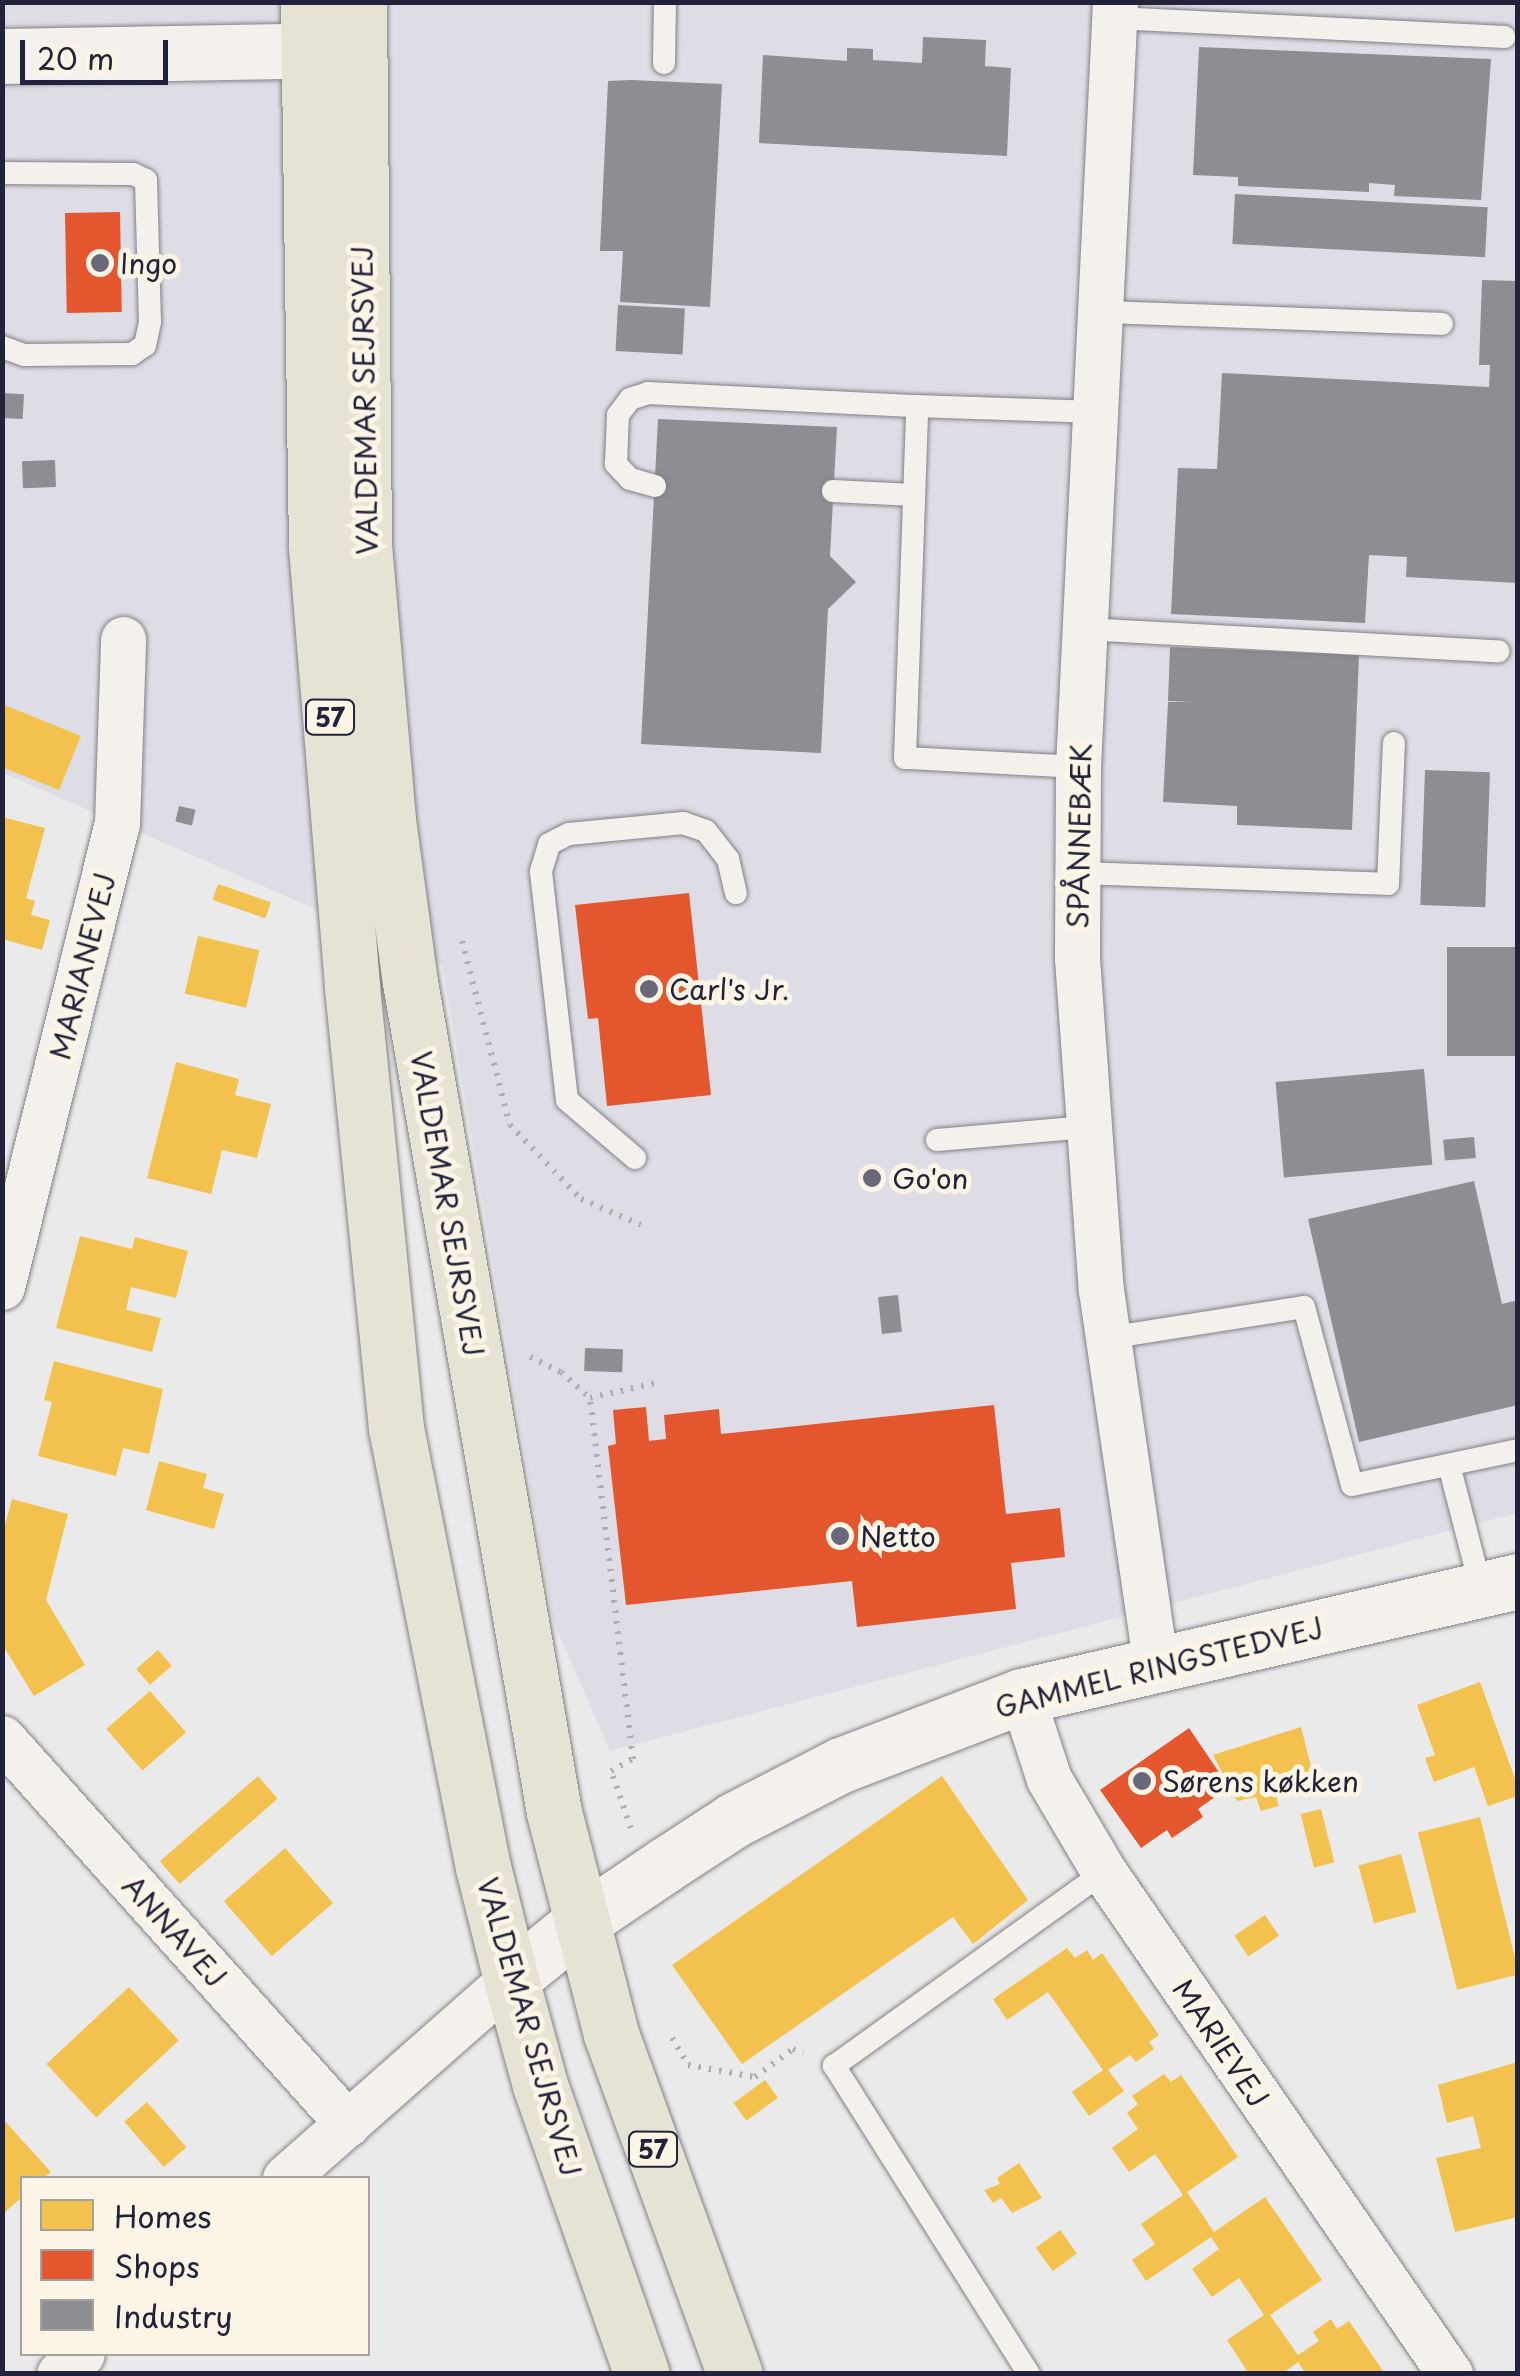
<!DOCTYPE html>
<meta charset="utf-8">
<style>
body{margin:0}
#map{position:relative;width:1520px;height:2376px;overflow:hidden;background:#ebeaea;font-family:"Playpen Sans",sans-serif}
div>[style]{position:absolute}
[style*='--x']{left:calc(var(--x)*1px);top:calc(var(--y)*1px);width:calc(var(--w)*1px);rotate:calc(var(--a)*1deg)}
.built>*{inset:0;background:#dedde5}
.homes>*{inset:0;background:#f2c14e;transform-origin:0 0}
.shops>*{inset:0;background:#e4572e;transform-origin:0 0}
.industry>*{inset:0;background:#8d8d92;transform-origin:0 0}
.path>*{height:6px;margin-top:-3px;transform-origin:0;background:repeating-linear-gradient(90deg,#afadad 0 2.5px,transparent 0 10.5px)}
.roads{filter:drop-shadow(0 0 2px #818085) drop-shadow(0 0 2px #818085)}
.lane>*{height:22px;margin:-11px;padding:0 11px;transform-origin:11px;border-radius:11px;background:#f4f1ec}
.street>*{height:45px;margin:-22.5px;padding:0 22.5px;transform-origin:22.5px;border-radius:22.5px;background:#f4f1ec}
.secondary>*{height:55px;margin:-27.5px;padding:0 27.5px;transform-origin:27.5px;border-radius:27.5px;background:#f4f1ec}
.primary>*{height:55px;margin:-27.5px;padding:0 27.5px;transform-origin:27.5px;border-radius:27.5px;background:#e7e3d4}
.dots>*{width:28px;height:28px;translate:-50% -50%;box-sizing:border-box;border:5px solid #fcf5e5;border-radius:50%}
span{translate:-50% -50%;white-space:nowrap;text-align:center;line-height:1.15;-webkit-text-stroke:10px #fcf5e5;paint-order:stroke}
.shield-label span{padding:2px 8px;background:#fcf5e5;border:2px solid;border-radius:8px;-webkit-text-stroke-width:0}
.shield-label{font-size:25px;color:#22223b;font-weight:700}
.poi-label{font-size:28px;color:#22223b}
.left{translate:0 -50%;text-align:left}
.street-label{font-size:28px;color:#22223b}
.frame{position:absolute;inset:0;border:5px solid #22223b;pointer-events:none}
.legend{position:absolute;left:20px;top:2176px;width:350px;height:180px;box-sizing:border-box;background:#fcf5e5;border:2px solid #a5a1a1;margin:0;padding:12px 18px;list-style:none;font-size:30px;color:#22223b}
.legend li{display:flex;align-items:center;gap:20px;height:50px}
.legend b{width:50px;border:2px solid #a5a1a1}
.scale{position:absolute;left:20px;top:40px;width:148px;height:45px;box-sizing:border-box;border:5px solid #22223b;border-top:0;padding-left:12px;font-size:30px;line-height:35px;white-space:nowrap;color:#22223b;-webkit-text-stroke:8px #fcf5e5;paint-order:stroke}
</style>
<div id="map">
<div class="built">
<div style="clip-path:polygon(3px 3px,1517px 3px,1517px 1513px,610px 1751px,553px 1621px,442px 964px,3px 773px)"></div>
</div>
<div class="homes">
<div style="clip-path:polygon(2px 704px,81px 736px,59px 790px,2px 767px)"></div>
<div style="clip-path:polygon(2px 817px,45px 828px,26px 898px,35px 901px,31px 915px,50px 920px,42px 950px,2px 939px)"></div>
<div style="left:218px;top:884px;width:56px;height:17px;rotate:19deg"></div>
<div style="left:198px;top:936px;width:63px;height:59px;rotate:13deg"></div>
<div style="clip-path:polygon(176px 1062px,239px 1079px,235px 1095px,271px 1104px,257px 1158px,222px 1150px,211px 1194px,147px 1178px)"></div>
<div style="clip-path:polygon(80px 1236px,132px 1249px,135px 1237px,188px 1251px,176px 1298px,131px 1287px,126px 1310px,161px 1318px,152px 1352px,56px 1328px)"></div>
<div style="clip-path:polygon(54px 1361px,163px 1389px,149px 1454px,123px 1448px,116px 1476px,38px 1456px,52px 1402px,44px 1400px)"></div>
<div style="clip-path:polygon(159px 1461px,207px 1474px,203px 1488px,224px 1494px,214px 1529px,146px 1510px)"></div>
<div style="clip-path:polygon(12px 1499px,68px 1514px,46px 1600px,85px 1665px,34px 1696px,2px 1644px,2px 1536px)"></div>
<div style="left:158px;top:1650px;width:21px;height:29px;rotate:49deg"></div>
<div style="clip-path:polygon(1480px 1682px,1518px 1787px,1518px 1796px,1488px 1806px,1474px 1767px,1434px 1782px,1425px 1758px,1435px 1755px,1417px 1705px)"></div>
<div style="left:150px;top:1691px;width:55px;height:58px;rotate:49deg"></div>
<div style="clip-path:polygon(1301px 1727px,1315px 1782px,1275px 1792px,1279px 1806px,1261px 1811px,1256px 1797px,1237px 1801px,1213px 1755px)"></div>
<div style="left:258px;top:1776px;width:30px;height:130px;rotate:49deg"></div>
<div style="clip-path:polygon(942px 1776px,1028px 1900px,973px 1944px,953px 1917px,742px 2064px,672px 1965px)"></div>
<div style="left:1321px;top:1809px;width:55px;height:21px;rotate:76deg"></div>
<div style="left:1480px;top:1817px;width:162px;height:64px;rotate:76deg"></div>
<div style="left:285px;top:1848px;width:73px;height:81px;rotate:49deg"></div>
<div style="left:1401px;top:1854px;width:60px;height:44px;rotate:75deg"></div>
<div style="left:1265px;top:1915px;width:25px;height:37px;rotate:56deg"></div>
<div style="clip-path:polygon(1067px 1948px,1075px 1958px,1087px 1950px,1093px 1960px,1102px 1953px,1159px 2035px,1149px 2042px,1154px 2049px,1136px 2062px,1130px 2055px,1108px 2070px,1124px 2091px,1089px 2116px,1072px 2092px,1103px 2070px,1048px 1992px,1007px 2020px,993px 1999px)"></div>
<div style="left:129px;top:1987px;width:73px;height:113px;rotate:47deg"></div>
<div style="clip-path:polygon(1518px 2062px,1518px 2217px,1455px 2232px,1436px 2158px,1481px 2148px,1473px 2116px,1447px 2123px,1438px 2085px)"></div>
<div style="clip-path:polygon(1164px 2074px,1171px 2082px,1181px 2075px,1238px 2157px,1187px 2192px,1214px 2232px,1265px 2197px,1322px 2280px,1270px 2315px,1298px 2355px,1319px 2341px,1313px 2332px,1331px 2319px,1337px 2329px,1349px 2321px,1385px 2374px,1306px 2374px,1298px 2362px,1282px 2374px,1249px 2374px,1227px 2340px,1264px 2315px,1239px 2278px,1212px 2297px,1192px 2269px,1219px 2249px,1211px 2237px,1146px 2281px,1132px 2260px,1155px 2244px,1141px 2224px,1183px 2195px,1155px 2154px,1129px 2172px,1112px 2148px,1138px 2129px,1127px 2113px,1138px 2104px,1132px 2096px)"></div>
<div style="left:765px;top:2080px;width:22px;height:39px;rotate:54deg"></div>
<div style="left:147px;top:2102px;width:60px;height:30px;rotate:49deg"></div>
<div style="clip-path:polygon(2px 2118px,51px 2172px,43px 2178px,22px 2178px,22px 2197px,2px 2215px)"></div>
<div style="clip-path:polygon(1019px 2163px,1042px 2198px,1012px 2213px,1001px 2198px,993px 2203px,984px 2190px,1000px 2184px,997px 2178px)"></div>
<div style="left:1060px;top:2230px;width:29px;height:30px;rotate:54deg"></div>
</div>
<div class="shops">
<div style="left:120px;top:212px;width:100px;height:55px;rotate:89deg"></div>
<div style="clip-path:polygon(689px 893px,711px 1095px,607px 1106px,598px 1018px,588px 1019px,575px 905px)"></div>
<div style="clip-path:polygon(994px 1405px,1006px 1514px,1060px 1508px,1065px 1557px,1011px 1563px,1016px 1609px,857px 1627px,852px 1581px,626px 1605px,608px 1446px,616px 1444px,613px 1410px,646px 1407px,649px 1441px,666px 1439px,664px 1415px,719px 1409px,721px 1434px)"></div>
<div style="clip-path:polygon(1189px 1728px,1229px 1787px,1198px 1809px,1203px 1817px,1172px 1838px,1167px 1830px,1141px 1848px,1100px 1790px)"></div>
</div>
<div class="industry">
<div style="clip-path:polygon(923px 37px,986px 40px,985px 66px,1011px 68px,1007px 156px,759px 143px,763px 55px,847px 61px,847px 48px,873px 49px,873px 60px,922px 63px)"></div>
<div style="clip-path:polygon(1199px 47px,1491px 59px,1481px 200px,1394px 196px,1395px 185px,1369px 183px,1369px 192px,1238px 186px,1238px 177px,1193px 175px)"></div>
<div style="clip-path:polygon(631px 80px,722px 84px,710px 307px,620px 302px,623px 251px,600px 251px,608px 81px)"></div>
<div style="left:1235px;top:194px;width:253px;height:50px;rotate:3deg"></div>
<div style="clip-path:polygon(1482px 280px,1518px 281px,1518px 583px,1406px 577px,1407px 557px,1369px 555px,1365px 623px,1171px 614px,1178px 468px,1217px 469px,1222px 373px,1489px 387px,1490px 365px,1479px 365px)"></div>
<div style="left:618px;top:305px;width:67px;height:46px;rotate:3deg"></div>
<div style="left:2px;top:393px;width:22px;height:25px;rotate:3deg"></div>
<div style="clip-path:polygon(658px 419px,837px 427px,830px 556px,856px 582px,828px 609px,821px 753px,641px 744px)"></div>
<div style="left:55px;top:460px;width:27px;height:33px;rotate:88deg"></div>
<div style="clip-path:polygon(1170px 647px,1359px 655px,1352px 830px,1237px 825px,1237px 806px,1163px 802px,1168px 702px,1193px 702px,1168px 701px)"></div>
<div style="left:1425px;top:770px;width:65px;height:135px;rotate:2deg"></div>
<div style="left:179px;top:806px;width:17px;height:16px;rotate:13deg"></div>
<div style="left:1518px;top:947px;width:109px;height:71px;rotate:90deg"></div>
<div style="left:1424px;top:1069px;width:96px;height:149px;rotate:85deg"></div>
<div style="left:1474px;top:1137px;width:21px;height:31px;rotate:85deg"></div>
<div style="clip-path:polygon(1474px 1181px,1502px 1304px,1518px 1300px,1518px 1405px,1359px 1442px,1308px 1219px)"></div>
<div style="left:898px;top:1295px;width:37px;height:20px;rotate:84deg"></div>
<div style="left:585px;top:1348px;width:38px;height:23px;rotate:2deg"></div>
</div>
<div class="path">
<div style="--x:462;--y:941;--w:190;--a:75.4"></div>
<div style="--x:510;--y:1125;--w:103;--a:46.2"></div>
<div style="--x:581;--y:1199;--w:65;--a:23.4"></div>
<div style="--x:530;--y:1357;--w:34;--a:26"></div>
<div style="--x:561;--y:1372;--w:39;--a:42"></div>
<div style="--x:631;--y:1828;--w:60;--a:-109.3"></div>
<div style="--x:611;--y:1771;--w:25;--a:-29"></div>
<div style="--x:633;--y:1759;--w:364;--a:-96.8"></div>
<div style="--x:590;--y:1398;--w:67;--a:-13"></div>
<div style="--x:672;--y:2038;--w:31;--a:59"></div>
<div style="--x:688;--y:2065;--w:68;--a:10.2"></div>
<div style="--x:755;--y:2077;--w:47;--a:-36.4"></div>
<div style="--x:793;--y:2049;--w:11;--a:22"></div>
</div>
<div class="roads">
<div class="lane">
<div style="--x:1115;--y:18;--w:390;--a:2.8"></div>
<div style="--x:664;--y:63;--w:61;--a:-89.1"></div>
<div style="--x:2;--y:173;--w:131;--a:0.4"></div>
<div style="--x:133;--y:174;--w:14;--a:25"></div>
<div style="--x:146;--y:180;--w:142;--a:88.4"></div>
<div style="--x:150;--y:322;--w:24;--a:102"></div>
<div style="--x:145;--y:345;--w:16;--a:145"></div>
<div style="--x:132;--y:354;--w:108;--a:179.5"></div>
<div style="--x:24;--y:355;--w:23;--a:-160"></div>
<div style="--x:1101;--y:312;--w:341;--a:2"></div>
<div style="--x:655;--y:486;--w:26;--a:-164"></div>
<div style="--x:630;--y:479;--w:21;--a:-133"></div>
<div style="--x:616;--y:464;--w:49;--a:-87.7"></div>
<div style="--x:618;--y:415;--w:20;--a:-53"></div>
<div style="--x:630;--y:399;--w:19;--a:-18"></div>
<div style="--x:648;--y:393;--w:269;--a:2.8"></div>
<div style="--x:833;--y:491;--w:80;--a:2.9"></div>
<div style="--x:1086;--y:629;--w:413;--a:3.1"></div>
<div style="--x:1078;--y:767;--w:173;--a:-177"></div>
<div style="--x:905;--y:758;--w:352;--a:-88"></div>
<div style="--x:917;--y:406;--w:177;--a:1.9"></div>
<div style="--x:1077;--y:873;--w:311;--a:2"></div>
<div style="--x:1388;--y:884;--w:141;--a:-87.6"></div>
<div style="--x:937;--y:1140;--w:150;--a:-5"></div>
<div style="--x:635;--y:1158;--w:89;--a:-139.5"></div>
<div style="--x:567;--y:1100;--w:230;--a:-96.5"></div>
<div style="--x:541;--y:871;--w:28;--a:-73"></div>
<div style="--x:549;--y:844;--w:22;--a:-27"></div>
<div style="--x:569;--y:834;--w:115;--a:-5.5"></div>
<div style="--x:683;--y:823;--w:24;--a:19"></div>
<div style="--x:706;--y:831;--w:36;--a:52"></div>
<div style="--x:728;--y:859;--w:35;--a:77"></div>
<div style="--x:1108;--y:1338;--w:198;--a:-9"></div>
<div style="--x:1304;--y:1307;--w:184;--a:74.9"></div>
<div style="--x:1352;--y:1485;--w:170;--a:-11.9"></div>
<div style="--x:1449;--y:1465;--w:128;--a:75.5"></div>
<div style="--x:1029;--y:2374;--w:365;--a:-122.3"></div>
<div style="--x:834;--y:2066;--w:332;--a:-35.7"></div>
</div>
<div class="street">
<div style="--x:1115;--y:2;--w:766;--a:92.77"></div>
<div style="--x:1078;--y:767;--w:191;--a:90.3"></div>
<div style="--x:1077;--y:958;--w:333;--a:85.9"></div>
<div style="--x:1101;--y:1290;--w:379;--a:81.7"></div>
<div style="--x:2;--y:1287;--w:477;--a:-76.1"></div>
<div style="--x:117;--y:824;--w:185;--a:-88.1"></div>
<div style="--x:1022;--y:1696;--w:87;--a:72"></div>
<div style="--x:1049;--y:1779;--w:108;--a:59.4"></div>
<div style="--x:1104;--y:1872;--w:610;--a:55.42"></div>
<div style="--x:2;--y:1738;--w:518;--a:48.13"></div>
<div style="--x:285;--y:2178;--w:301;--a:-41.4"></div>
<div style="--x:59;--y:2374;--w:30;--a:-41"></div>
</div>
<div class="secondary">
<div style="--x:2;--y:56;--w:354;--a:-1"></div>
<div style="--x:511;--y:1979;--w:92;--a:-39.2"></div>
<div style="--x:582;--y:1921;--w:100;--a:-34"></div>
<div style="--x:665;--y:1865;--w:82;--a:-33.1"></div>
<div style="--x:734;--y:1820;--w:120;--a:-27.2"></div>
<div style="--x:841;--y:1765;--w:194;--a:-20.9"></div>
<div style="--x:1022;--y:1696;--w:509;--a:-13.05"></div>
</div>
<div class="primary">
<div style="--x:308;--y:2;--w:545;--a:89.16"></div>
<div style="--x:316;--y:547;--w:441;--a:85.3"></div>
<div style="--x:352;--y:987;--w:443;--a:84.3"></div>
<div style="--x:396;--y:1428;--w:448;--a:78.8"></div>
<div style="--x:483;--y:1867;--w:115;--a:76"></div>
<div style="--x:511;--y:1979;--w:110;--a:74.7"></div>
<div style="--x:540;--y:2085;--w:306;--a:70.6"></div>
<div style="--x:359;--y:2;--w:543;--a:89.47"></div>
<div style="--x:364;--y:545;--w:276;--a:85"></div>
<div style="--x:388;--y:820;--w:163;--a:82.3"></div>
<div style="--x:410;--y:982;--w:842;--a:80.16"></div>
<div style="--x:554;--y:1812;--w:229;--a:75.6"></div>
<div style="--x:611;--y:2034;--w:362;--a:70"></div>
</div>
</div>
<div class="dots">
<div style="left:100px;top:263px;background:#686878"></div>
<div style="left:649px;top:989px;background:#686878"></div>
<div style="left:872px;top:1178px;background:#686878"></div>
<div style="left:840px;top:1536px;background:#686878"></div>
<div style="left:1142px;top:1781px;background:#686878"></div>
</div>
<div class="shield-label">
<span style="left:330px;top:717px">57</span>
<span style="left:653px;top:2149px">57</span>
</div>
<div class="poi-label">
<span class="left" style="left:120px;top:263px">Ingo</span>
<span class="left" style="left:669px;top:989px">Carl's Jr.</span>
<span class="left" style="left:892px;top:1178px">Go'on</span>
<span class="left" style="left:860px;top:1536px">Netto</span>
<span class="left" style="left:1162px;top:1781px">Sørens køkken</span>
</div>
<div class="street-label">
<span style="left:364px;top:400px;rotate:-91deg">VALDEMAR SEJRSVEJ</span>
<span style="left:1079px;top:836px;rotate:-89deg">SPÅNNEBÆK</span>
<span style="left:82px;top:966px;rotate:-76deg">MARIANEVEJ</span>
<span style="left:448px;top:1204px;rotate:80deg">VALDEMAR SEJRSVEJ</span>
<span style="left:1159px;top:1667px;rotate:-14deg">GAMMEL RINGSTEDVEJ</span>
<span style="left:175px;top:1931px;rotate:48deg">ANNAVEJ</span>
<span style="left:530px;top:2027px;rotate:74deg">VALDEMAR SEJRSVEJ</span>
<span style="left:1221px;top:2043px;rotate:56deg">MARIEVEJ</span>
</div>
<div class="frame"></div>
<ul class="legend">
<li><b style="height:28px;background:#f2c14e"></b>Homes</li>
<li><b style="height:28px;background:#e4572e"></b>Shops</li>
<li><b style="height:28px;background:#8d8d92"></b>Industry</li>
</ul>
<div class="scale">20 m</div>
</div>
